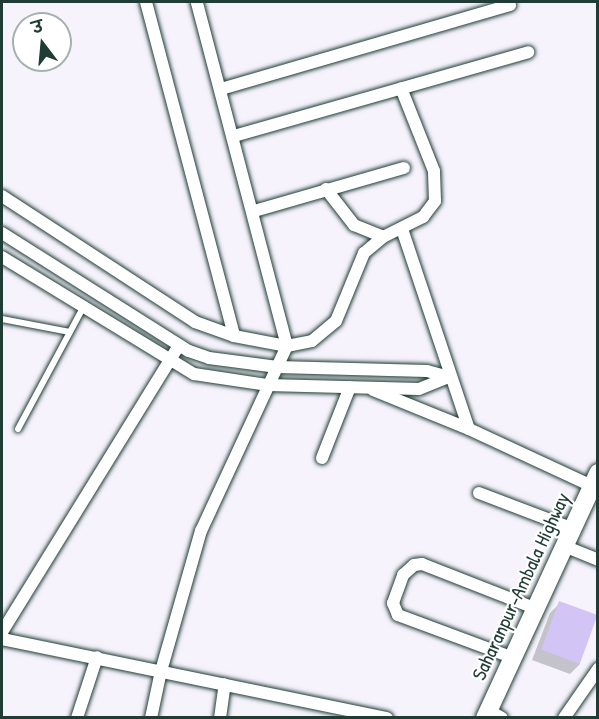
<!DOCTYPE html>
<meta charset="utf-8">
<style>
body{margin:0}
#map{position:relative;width:599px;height:719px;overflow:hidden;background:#f6f3fd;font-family:"Patrick Hand","Playpen Sans Deva",sans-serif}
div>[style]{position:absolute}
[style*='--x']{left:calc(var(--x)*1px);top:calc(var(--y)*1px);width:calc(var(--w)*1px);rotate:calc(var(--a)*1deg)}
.shadow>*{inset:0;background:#0003}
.building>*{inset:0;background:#d2c5f6;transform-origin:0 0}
.roads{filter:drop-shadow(0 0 2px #1f3d34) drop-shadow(0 0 2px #1f3d34)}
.lane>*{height:6px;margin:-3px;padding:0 3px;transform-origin:3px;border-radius:3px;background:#fff}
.street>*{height:12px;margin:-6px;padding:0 6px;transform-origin:6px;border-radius:6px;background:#fff}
.secondary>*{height:18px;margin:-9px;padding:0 9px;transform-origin:9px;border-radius:9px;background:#fff}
span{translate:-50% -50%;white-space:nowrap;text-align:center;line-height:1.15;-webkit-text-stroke:4.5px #fff;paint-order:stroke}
.street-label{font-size:20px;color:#1f3d34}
.frame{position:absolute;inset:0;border:3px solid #1f3d34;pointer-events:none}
.north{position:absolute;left:12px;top:12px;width:60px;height:60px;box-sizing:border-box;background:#fff;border:2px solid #a5b1ae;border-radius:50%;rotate:344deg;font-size:16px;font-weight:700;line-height:24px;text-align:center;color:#1f3d34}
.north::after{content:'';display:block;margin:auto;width:21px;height:27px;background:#1f3d34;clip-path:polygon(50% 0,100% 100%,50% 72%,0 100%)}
</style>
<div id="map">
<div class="shadow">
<div style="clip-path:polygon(560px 603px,580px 664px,570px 674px,532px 660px,550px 613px)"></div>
</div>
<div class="building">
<div style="left:559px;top:601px;width:41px;height:52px;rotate:20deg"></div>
</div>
<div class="roads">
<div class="lane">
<div style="--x:2;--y:319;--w:69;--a:10.8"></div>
<div style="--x:18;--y:429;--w:137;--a:-61.8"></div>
</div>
<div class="street">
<div style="--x:146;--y:2;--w:345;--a:75.2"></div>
<div style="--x:221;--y:89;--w:301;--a:-16.2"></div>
<div style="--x:234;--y:136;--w:306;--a:-15.9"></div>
<div style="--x:326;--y:189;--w:46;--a:52.1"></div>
<div style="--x:354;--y:225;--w:31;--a:22"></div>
<div style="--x:2;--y:196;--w:230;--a:33.1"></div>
<div style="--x:195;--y:322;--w:41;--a:19.7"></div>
<div style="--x:234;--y:336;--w:54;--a:10.7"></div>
<div style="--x:287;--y:346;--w:25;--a:-11"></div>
<div style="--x:312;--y:341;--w:31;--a:-40"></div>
<div style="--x:336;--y:321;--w:74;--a:-67.6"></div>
<div style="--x:364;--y:253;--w:25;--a:-40"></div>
<div style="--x:383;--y:237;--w:45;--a:-26.6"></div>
<div style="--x:423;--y:217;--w:20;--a:-53"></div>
<div style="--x:435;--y:201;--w:30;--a:-92"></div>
<div style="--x:434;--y:171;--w:89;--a:-111.7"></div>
<div style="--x:254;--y:211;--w:156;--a:-16"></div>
<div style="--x:402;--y:229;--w:211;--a:71.5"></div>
<div style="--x:469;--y:429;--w:136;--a:24.9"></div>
<div style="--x:2;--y:233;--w:221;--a:32.3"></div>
<div style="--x:189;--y:351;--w:21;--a:19"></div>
<div style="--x:209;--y:358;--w:69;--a:7.5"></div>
<div style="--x:277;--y:367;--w:150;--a:1.5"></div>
<div style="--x:427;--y:371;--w:23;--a:15"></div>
<div style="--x:2;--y:257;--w:225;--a:31.4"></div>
<div style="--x:194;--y:374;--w:75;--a:8.5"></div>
<div style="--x:268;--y:385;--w:151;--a:1.5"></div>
<div style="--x:419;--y:389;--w:32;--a:-22"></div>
<div style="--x:373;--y:390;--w:104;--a:22.1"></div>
<div style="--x:322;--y:458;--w:76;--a:-68.5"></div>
<div style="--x:479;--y:493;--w:98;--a:20.8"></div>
<div style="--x:564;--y:546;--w:37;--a:22"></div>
<div style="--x:2;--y:632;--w:337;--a:-58.3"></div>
<div style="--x:2;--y:639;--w:393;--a:11.6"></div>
<div style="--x:511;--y:657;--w:121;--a:-159.6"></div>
<div style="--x:398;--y:615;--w:13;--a:-113"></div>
<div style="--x:393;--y:603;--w:30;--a:-70"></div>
<div style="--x:403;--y:575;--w:15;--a:-42"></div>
<div style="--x:414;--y:565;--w:8;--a:-7"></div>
<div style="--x:422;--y:564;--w:120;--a:21.4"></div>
<div style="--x:488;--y:710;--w:16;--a:30"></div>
<div style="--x:77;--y:718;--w:64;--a:-71.8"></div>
<div style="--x:151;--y:718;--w:48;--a:-78"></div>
<div style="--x:161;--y:671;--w:146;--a:-74.1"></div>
<div style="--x:201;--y:531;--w:204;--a:-65.1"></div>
<div style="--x:287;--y:346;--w:356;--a:-104.7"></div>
<div style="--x:220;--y:718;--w:34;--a:-82"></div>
<div style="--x:564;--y:718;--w:60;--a:-55.2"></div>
</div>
<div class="secondary">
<div style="--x:485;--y:718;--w:270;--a:-65.2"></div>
</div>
</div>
<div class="street-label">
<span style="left:520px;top:586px;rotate:-65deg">Saharanpur-Ambala Highway</span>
</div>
<div class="frame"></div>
<div class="north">उ</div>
</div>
